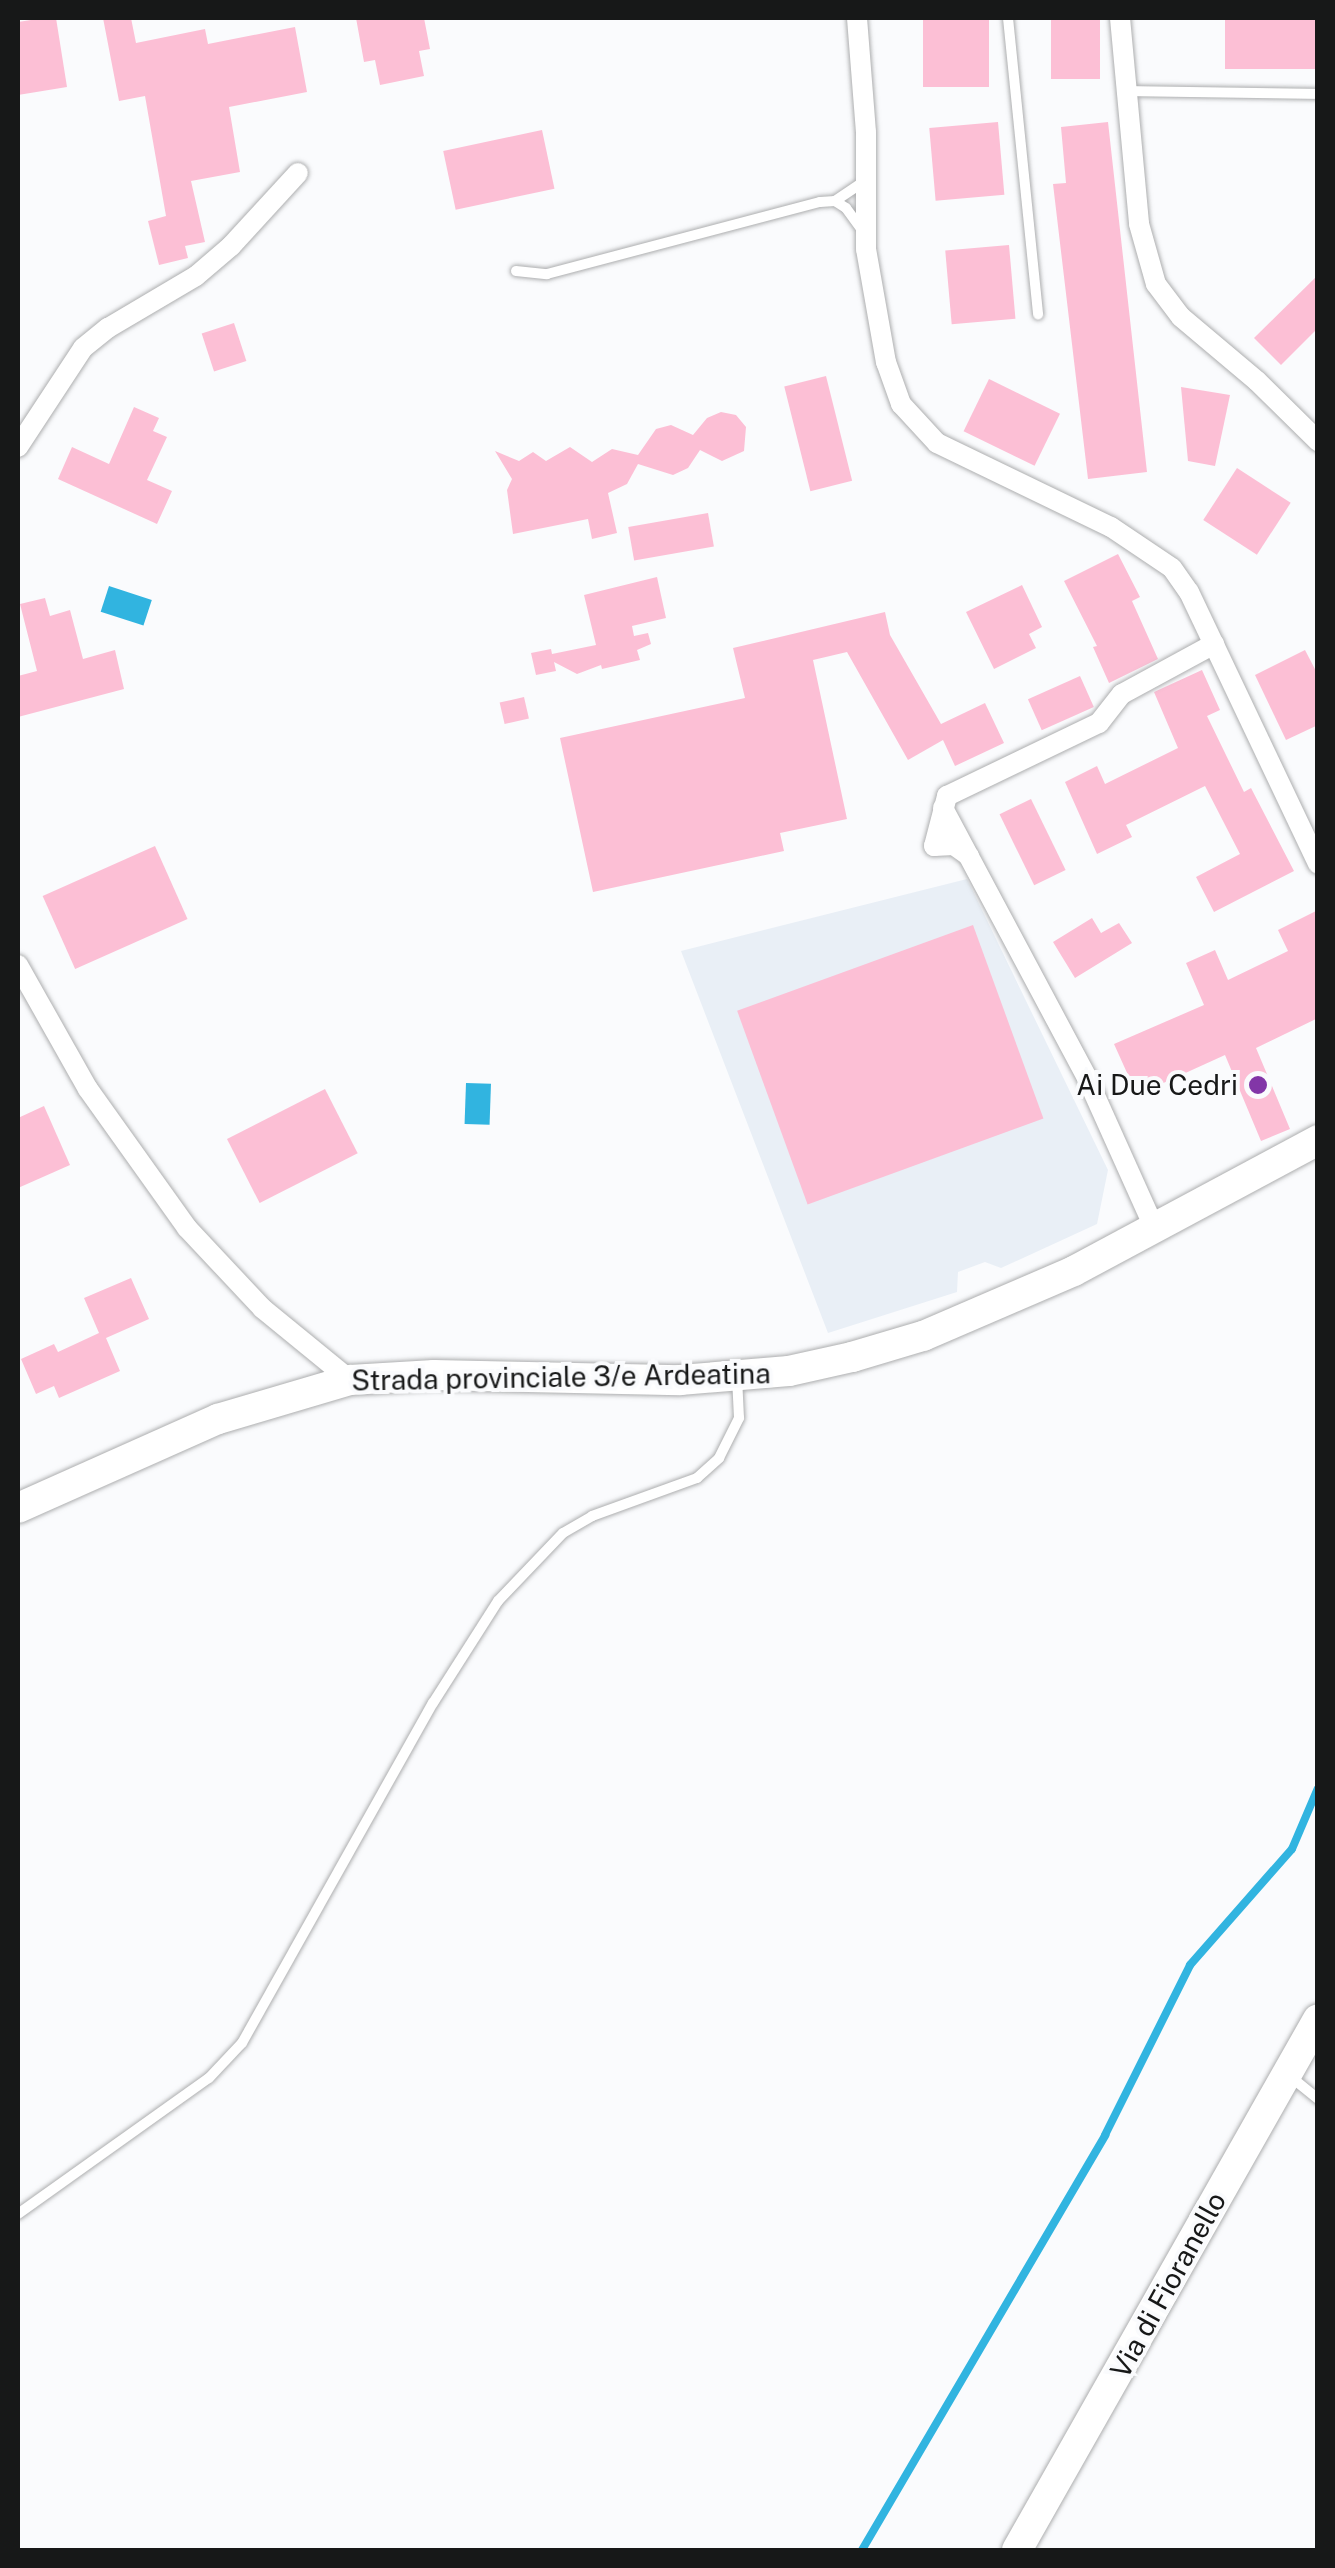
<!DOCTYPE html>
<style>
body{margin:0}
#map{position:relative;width:1335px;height:2568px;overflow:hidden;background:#fafbfd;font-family:"Public Sans",sans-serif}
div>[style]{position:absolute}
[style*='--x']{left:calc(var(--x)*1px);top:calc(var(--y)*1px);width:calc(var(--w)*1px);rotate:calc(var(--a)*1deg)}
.built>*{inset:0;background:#e9eff6}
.water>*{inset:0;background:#31b4e0;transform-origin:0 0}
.stream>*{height:8px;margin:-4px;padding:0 4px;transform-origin:4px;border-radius:4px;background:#31b4e0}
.building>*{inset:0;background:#fcbfd5;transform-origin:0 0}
.roads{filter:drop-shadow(0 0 2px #adaeaf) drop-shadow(0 0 2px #adaeaf)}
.lane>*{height:10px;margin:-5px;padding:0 5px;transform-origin:5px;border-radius:5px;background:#fff}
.street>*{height:20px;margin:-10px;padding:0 10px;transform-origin:10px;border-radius:10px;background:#fff}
.secondary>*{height:30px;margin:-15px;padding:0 15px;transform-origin:15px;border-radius:15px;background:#fff}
.dots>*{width:28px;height:28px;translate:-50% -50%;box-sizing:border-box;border:5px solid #fafbfd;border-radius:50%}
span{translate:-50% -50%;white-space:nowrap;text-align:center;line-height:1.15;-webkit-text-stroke:8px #fafbfd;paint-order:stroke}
.poi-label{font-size:28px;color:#171818}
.right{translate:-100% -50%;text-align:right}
.street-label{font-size:28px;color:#171818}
.frame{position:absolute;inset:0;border:20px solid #171818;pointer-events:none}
</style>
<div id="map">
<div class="built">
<div style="clip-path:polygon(967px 879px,1108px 1170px,1097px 1224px,1001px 1268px,985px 1262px,958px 1272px,957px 1292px,828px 1333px,681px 951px)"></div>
</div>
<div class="water">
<div style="left:109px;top:586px;width:45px;height:27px;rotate:18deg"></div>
<div style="left:466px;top:1083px;width:25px;height:41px;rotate:2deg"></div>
</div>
<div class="stream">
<div style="--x:862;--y:2550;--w:481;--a:-59.6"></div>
<div style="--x:1105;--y:2135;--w:190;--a:-63.4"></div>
<div style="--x:1190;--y:1965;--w:154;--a:-48.7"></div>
<div style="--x:1292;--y:1849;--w:66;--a:-66.9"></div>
</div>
<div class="building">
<div style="clip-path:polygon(44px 18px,56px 18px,67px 87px,18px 95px,18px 22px)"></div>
<div style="clip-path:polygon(103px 18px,131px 18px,136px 43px,205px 29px,208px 44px,295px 27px,307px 92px,229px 107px,240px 172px,191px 181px,205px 242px,185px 246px,188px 258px,159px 265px,148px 221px,166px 216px,145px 96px,119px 101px)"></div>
<div style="clip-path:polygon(356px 18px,424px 18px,430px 49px,419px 51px,424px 76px,380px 85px,375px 60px,364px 62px)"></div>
<div style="left:923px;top:18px;width:66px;height:69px"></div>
<div style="left:1051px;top:18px;width:49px;height:61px"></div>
<div style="left:1225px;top:18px;width:93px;height:51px"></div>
<div style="left:998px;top:122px;width:73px;height:69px;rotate:85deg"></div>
<div style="clip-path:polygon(1108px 122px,1147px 472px,1088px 479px,1053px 184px,1066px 183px,1061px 127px)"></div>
<div style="left:542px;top:130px;width:60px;height:101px;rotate:78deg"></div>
<div style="left:1009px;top:245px;width:74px;height:64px;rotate:85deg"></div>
<div style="clip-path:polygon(1318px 275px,1318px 328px,1281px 365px,1254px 338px)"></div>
<div style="left:234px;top:323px;width:40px;height:34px;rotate:72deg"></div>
<div style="left:826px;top:376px;width:108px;height:43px;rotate:76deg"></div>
<div style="left:989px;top:379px;width:79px;height:58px;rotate:26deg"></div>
<div style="clip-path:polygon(1181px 387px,1230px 395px,1215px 466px,1188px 461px)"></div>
<div style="clip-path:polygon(134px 407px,159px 418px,153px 431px,167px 437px,147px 480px,172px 491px,157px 524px,58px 479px,72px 447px,109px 464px)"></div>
<div style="clip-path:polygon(721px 412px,736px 415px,746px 427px,744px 451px,722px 461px,700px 450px,688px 468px,673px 475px,638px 464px,627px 484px,608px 493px,617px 533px,592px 539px,588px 519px,513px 534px,507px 490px,512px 479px,495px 451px,519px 461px,533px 452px,546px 461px,570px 447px,592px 462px,612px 449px,638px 455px,656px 429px,671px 425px,693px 435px,707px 418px)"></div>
<div style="left:1237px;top:468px;width:64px;height:62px;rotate:33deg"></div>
<div style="left:708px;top:513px;width:34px;height:81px;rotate:80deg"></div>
<div style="clip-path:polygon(1118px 554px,1140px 597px,1132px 601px,1158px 659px,1109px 683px,1093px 647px,1097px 646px,1064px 581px)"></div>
<div style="clip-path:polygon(657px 577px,666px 618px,632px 626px,634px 636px,648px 633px,651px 644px,637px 650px,640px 660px,602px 669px,601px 665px,577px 674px,554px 662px,556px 671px,536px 675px,531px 653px,551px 649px,552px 654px,596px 645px,584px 595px)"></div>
<div style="clip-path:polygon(1022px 585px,1042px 627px,1029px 634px,1036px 648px,994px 669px,966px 612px)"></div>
<div style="clip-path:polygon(45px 598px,50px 616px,70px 610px,83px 659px,115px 650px,124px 689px,18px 717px,18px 676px,37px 671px,20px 604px)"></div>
<div style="clip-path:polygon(885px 612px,890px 635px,941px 724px,985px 703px,1004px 743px,955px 766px,943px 740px,908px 760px,847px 652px,813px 660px,847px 819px,780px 833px,784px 851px,593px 892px,560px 738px,745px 698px,733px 648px)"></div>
<div style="clip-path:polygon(1305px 650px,1318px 675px,1318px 725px,1286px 740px,1255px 675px)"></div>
<div style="clip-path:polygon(1202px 670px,1220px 710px,1207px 716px,1244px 792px,1251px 788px,1294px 871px,1214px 912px,1196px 877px,1240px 854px,1205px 786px,1126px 825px,1132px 837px,1097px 854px,1065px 782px,1097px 766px,1105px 784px,1178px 748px,1154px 692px)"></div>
<div style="left:1080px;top:676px;width:34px;height:57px;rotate:66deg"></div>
<div style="left:524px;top:697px;width:22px;height:25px;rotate:77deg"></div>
<div style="left:1031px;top:799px;width:79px;height:35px;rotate:64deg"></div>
<div style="left:155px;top:846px;width:80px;height:123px;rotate:66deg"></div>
<div style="clip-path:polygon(1318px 910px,1318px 1018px,1256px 1048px,1290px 1129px,1261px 1141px,1225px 1055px,1137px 1095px,1114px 1044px,1204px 1005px,1186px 963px,1215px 950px,1228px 980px,1288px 951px,1278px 930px)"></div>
<div style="clip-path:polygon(1092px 918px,1101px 933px,1119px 923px,1132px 943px,1075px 978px,1053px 942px)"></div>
<div style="left:973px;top:925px;width:206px;height:251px;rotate:70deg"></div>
<div style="left:325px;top:1089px;width:72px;height:110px;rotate:63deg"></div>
<div style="clip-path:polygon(44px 1106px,70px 1165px,18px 1188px,18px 1118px)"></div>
<div style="clip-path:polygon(131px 1278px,149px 1319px,106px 1338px,120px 1371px,59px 1398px,54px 1386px,36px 1394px,21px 1359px,54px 1344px,58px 1352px,99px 1333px,84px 1298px)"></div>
</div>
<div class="roads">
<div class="lane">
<div style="--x:1008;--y:18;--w:298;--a:84.2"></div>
<div style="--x:1128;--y:91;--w:190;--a:0.9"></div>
<div style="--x:835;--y:201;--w:34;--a:-34"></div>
<div style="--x:516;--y:271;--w:31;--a:6"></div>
<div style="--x:547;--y:274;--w:282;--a:-14.8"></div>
<div style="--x:820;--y:202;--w:15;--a:-4"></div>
<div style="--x:835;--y:201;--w:13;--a:32"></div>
<div style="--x:846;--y:208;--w:26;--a:54"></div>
<div style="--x:1291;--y:2077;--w:35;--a:39"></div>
<div style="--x:18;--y:2214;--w:234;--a:-35.5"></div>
<div style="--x:209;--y:2078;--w:48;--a:-46.7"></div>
<div style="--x:242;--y:2043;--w:390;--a:-60.7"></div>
<div style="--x:433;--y:1703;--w:121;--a:-57.5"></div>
<div style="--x:498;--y:1601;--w:94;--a:-46.3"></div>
<div style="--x:563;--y:1533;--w:34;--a:-30"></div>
<div style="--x:592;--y:1516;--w:112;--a:-19.9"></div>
<div style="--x:697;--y:1478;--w:30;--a:-42"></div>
<div style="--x:719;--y:1458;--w:45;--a:-63.4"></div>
<div style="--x:739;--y:1418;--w:41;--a:-92.8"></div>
</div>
<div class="street">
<div style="--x:857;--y:18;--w:114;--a:85.5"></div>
<div style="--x:866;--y:132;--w:117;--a:90"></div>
<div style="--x:866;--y:249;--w:115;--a:80"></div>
<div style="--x:886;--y:362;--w:45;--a:70.3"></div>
<div style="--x:901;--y:404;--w:53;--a:47.3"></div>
<div style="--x:937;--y:443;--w:193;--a:25.8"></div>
<div style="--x:1111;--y:527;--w:73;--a:33.9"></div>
<div style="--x:1172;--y:568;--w:29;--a:55"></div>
<div style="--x:1189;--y:592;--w:301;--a:64.6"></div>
<div style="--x:1120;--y:18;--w:207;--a:84.7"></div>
<div style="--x:1139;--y:224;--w:62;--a:74.2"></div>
<div style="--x:1156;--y:284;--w:41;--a:52.9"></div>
<div style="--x:1181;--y:317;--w:99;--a:40.1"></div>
<div style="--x:1257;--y:381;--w:86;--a:44.5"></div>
<div style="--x:18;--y:447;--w:118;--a:-56.7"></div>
<div style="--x:83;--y:348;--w:32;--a:-39"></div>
<div style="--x:108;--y:328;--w:102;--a:-30.6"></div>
<div style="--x:196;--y:276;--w:46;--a:-40.6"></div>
<div style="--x:231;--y:246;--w:99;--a:-47.5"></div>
<div style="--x:943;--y:808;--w:306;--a:61.9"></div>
<div style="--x:1087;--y:1078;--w:166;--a:65.8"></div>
<div style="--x:969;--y:856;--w:19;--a:-144"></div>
<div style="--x:954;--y:845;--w:20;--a:177"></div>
<div style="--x:934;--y:846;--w:52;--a:-75.4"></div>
<div style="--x:947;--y:796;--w:169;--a:-25.7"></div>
<div style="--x:1099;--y:723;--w:37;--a:-52"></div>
<div style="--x:1122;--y:694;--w:105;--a:-28.5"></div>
<div style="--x:18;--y:965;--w:142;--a:60.6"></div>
<div style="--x:88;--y:1089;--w:171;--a:54.5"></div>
<div style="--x:187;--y:1228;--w:110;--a:46.8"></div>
<div style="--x:262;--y:1308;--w:114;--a:39.3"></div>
</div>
<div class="secondary">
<div style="--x:18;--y:1508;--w:219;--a:-24"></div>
<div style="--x:218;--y:1419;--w:138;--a:-16.5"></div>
<div style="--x:350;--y:1380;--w:84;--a:-3.4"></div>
<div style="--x:434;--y:1375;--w:246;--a:1.2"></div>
<div style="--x:680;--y:1380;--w:109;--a:-4.7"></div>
<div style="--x:789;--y:1371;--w:65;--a:-12.5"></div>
<div style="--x:852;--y:1357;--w:74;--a:-16.5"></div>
<div style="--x:923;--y:1336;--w:164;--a:-23.3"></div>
<div style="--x:1074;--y:1271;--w:277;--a:-28.2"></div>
<div style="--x:1017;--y:2550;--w:610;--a:-60.45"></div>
</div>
</div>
<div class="dots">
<div style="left:1258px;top:1085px;background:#8236a7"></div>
</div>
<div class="poi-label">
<span class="right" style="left:1238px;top:1085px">Ai Due Cedri</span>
</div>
<div class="street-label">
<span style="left:561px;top:1377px;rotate:-1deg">Strada provinciale 3/e Ardeatina</span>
<span style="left:1168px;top:2285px;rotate:-61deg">Via di Fioranello</span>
</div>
<div class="frame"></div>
</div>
